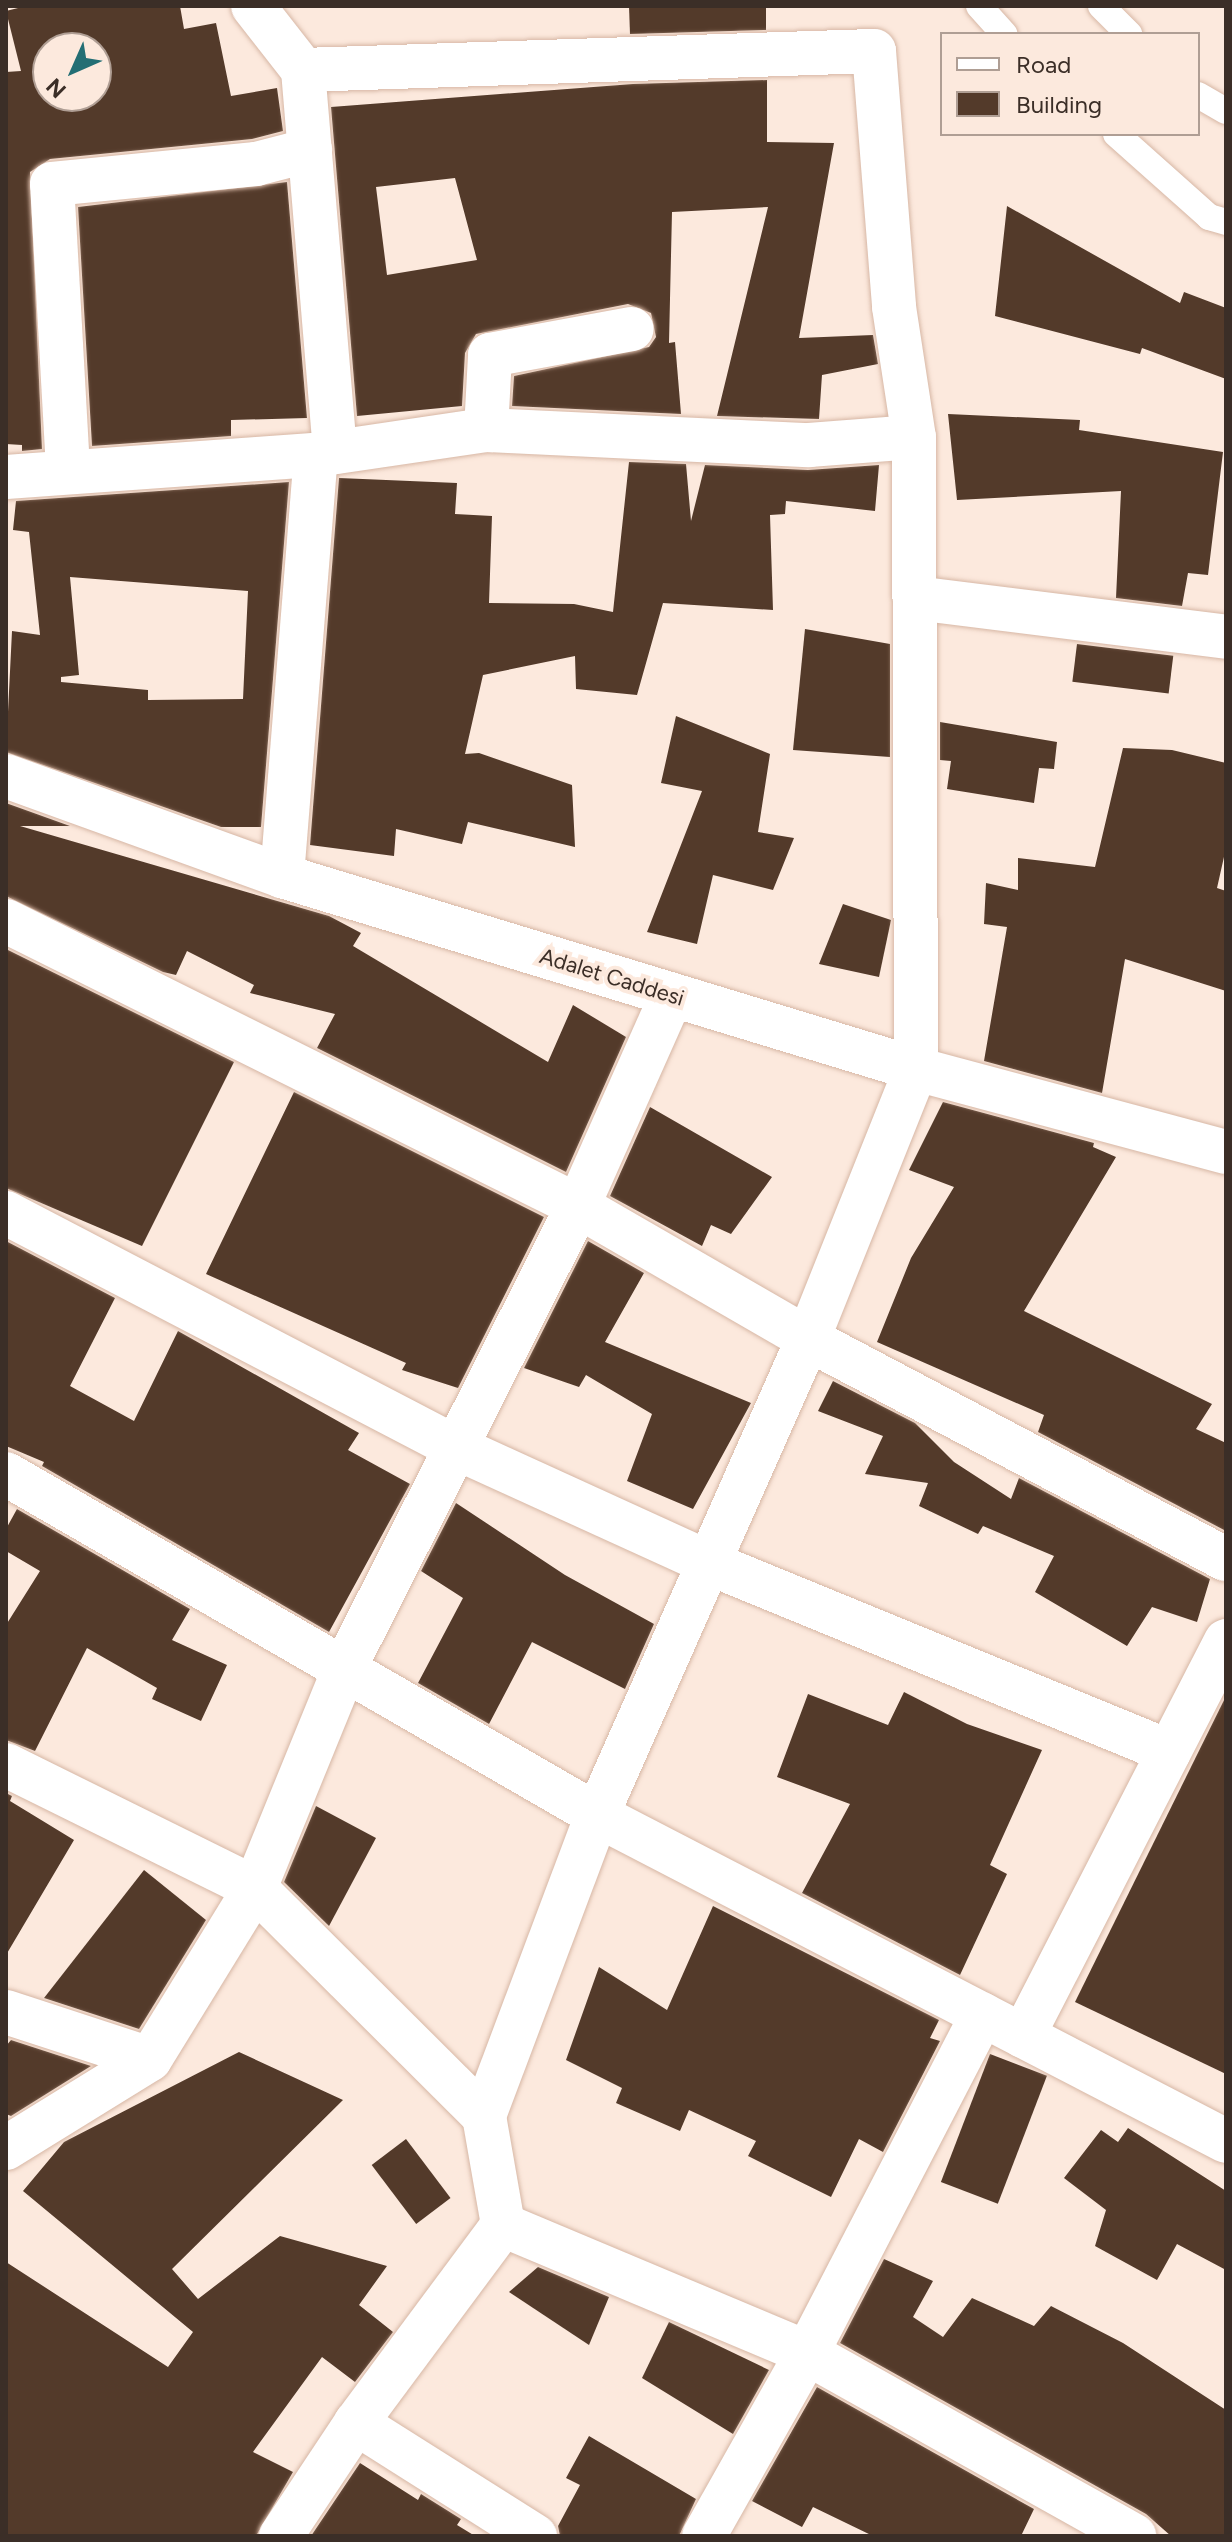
<!DOCTYPE html>
<style>
body{margin:0}
#map{position:relative;width:1232px;height:2542px;overflow:hidden;background:#fce9dd;font-family:Figtree,sans-serif}
div>[style]{position:absolute}
[style*='--x']{left:calc(var(--x)*1px);top:calc(var(--y)*1px);width:calc(var(--w)*1px);rotate:calc(var(--a)*1deg)}
.building>*{inset:0;background:#533a2a;transform-origin:0 0}
.roads{filter:drop-shadow(0 0 2px #d7b7a5) drop-shadow(0 0 2px #d7b7a5)}
.lane>*{height:26px;margin:-13px;padding:0 13px;transform-origin:13px;border-radius:13px;background:#fff}
.street>*{height:44px;margin:-22px;padding:0 22px;transform-origin:22px;border-radius:22px;background:#fff}
.secondary>*{height:44px;margin:-22px;padding:0 22px;transform-origin:22px;border-radius:22px;background:#fff}
span{translate:-50% -50%;white-space:nowrap;text-align:center;line-height:1.15;-webkit-text-stroke:8px #fce9dd;paint-order:stroke}
.street-label{font-size:22px;color:#3b2e27}
.frame{position:absolute;inset:0;border:8px solid #3b2e27;pointer-events:none}
.legend{position:absolute;left:940px;top:32px;width:260px;height:104px;box-sizing:border-box;background:#fce9dd;border:2px solid #af9e94;margin:0;padding:10px 14px;list-style:none;font-size:24px;color:#3b2e27}
.legend li{display:flex;align-items:center;gap:16px;height:40px}
.legend b{width:40px;border:2px solid #af9e94}
.north{position:absolute;left:32px;top:32px;width:80px;height:80px;box-sizing:border-box;background:#fce9dd;border:2px solid #af9e94;border-radius:50%;rotate:225deg;font-size:22px;font-weight:700;line-height:32px;text-align:center;color:#3b2e27}
.north::after{content:'';display:block;margin:auto;width:28px;height:36px;background:#236e74;clip-path:polygon(50% 0,100% 100%,50% 72%,0 100%)}
</style>
<div id="map">
<div class="building">
<div style="clip-path:polygon(evenodd,26px 6px,180px 6px,184px 29px,216px 23px,231px 96px,277px 88px,283px 131px,252px 139px,50px 159px,30px 172px,42px 449px,22px 451px,22px 445px,6px 444px,6px 72px,21px 71px,6px 11px,26px 6px,48px 48px,96px 48px,96px 96px,48px 96px,48px 48px)"></div>
<div style="clip-path:polygon(629px 6px,766px 6px,766px 30px,630px 34px)"></div>
<div style="clip-path:polygon(evenodd,767px 80px,767px 142px,834px 143px,799px 338px,873px 335px,878px 364px,822px 375px,819px 419px,717px 416px,768px 207px,672px 212px,669px 343px,675px 342px,681px 414px,512px 406px,514px 376px,649px 347px,656px 337px,651px 313px,628px 304px,476px 334px,465px 353px,462px 406px,357px 416px,331px 107px,633px 84px,767px 80px,455px 178px,477px 260px,387px 275px,376px 187px,455px 178px)"></div>
<div style="clip-path:polygon(287px 182px,307px 418px,231px 420px,231px 436px,92px 446px,78px 207px)"></div>
<div style="clip-path:polygon(1007px 206px,1180px 303px,1184px 292px,1226px 308px,1226px 379px,1142px 348px,1140px 354px,995px 316px)"></div>
<div style="clip-path:polygon(948px 414px,1080px 420px,1079px 430px,1223px 452px,1208px 575px,1188px 573px,1182px 606px,1116px 598px,1121px 491px,957px 500px)"></div>
<div style="clip-path:polygon(629px 462px,686px 464px,691px 521px,705px 465px,808px 470px,879px 465px,875px 511px,786px 501px,785px 514px,770px 515px,773px 610px,663px 603px,637px 695px,576px 689px,575px 656px,483px 675px,465px 754px,479px 753px,572px 785px,575px 847px,468px 822px,462px 844px,396px 829px,394px 856px,310px 845px,339px 478px,457px 483px,455px 514px,492px 516px,489px 603px,574px 604px,613px 612px)"></div>
<div style="clip-path:polygon(evenodd,289px 482px,261px 827px,221px 827px,6px 752px,12px 631px,40px 635px,29px 532px,13px 530px,16px 501px,289px 482px,70px 577px,248px 591px,243px 699px,148px 700px,148px 690px,61px 682px,61px 677px,79px 675px,70px 577px)"></div>
<div style="clip-path:polygon(805px 629px,890px 644px,890px 757px,793px 750px)"></div>
<div style="left:1077px;top:644px;width:97px;height:38px;rotate:7deg"></div>
<div style="clip-path:polygon(676px 716px,770px 754px,758px 832px,794px 838px,773px 890px,713px 875px,697px 944px,647px 932px,702px 791px,661px 783px)"></div>
<div style="clip-path:polygon(940px 722px,1057px 742px,1054px 769px,1039px 768px,1034px 803px,947px 789px,951px 761px,940px 760px)"></div>
<div style="clip-path:polygon(1123px 748px,1172px 750px,1226px 763px,1226px 848px,1217px 888px,1226px 891px,1226px 991px,1125px 959px,1102px 1093px,984px 1061px,1007px 927px,984px 924px,986px 883px,1018px 890px,1018px 858px,1095px 867px)"></div>
<div style="clip-path:polygon(6px 803px,70px 826px,20px 826px,329px 916px,361px 933px,353px 946px,548px 1062px,573px 1005px,626px 1037px,566px 1172px,317px 1048px,335px 1014px,250px 993px,254px 985px,187px 951px,176px 975px,163px 972px,6px 896px)"></div>
<div style="clip-path:polygon(843px 904px,891px 920px,879px 977px,819px 964px)"></div>
<div style="clip-path:polygon(6px 949px,234px 1062px,142px 1246px,6px 1188px)"></div>
<div style="clip-path:polygon(294px 1092px,544px 1217px,458px 1388px,402px 1370px,406px 1363px,206px 1274px)"></div>
<div style="clip-path:polygon(943px 1102px,1094px 1143px,1093px 1147px,1116px 1157px,1024px 1311px,1212px 1404px,1196px 1429px,1226px 1443px,1224px 1530px,1038px 1432px,1044px 1415px,877px 1342px,911px 1258px,954px 1187px,909px 1170px)"></div>
<div style="clip-path:polygon(650px 1107px,772px 1177px,731px 1234px,711px 1225px,702px 1246px,610px 1196px)"></div>
<div style="clip-path:polygon(6px 1241px,115px 1298px,70px 1386px,134px 1421px,178px 1331px,359px 1433px,348px 1450px,410px 1484px,329px 1632px,42px 1466px,44px 1462px,6px 1446px)"></div>
<div style="clip-path:polygon(588px 1241px,644px 1273px,605px 1342px,751px 1403px,693px 1509px,627px 1481px,652px 1414px,586px 1375px,579px 1387px,524px 1368px)"></div>
<div style="clip-path:polygon(833px 1381px,915px 1423px,954px 1462px,1011px 1499px,1019px 1478px,1210px 1579px,1197px 1622px,1152px 1607px,1127px 1646px,1035px 1592px,1054px 1556px,983px 1526px,978px 1534px,919px 1506px,928px 1483px,865px 1474px,883px 1436px,818px 1411px)"></div>
<div style="clip-path:polygon(456px 1503px,565px 1575px,654px 1624px,625px 1689px,532px 1642px,489px 1724px,418px 1683px,463px 1598px,421px 1571px)"></div>
<div style="clip-path:polygon(17px 1509px,190px 1609px,172px 1640px,227px 1665px,201px 1721px,152px 1699px,157px 1688px,87px 1648px,35px 1751px,6px 1740px,6px 1625px,40px 1571px,6px 1551px,6px 1529px)"></div>
<div style="clip-path:polygon(904px 1692px,967px 1724px,1042px 1750px,990px 1865px,1007px 1874px,960px 1975px,802px 1893px,850px 1804px,777px 1777px,808px 1694px,888px 1725px)"></div>
<div style="clip-path:polygon(1226px 1696px,1226px 2074px,1075px 2002px)"></div>
<div style="clip-path:polygon(6px 1793px,12px 1796px,10px 1801px,74px 1840px,6px 1955px)"></div>
<div style="clip-path:polygon(316px 1806px,376px 1838px,329px 1926px,284px 1882px)"></div>
<div style="clip-path:polygon(144px 1870px,206px 1920px,139px 2029px,44px 1998px)"></div>
<div style="clip-path:polygon(713px 1906px,939px 2020px,930px 2038px,940px 2041px,883px 2152px,859px 2139px,831px 2197px,748px 2156px,756px 2141px,689px 2110px,680px 2131px,616px 2103px,622px 2088px,566px 2060px,599px 1967px,667px 2010px)"></div>
<div style="clip-path:polygon(11px 2040px,91px 2066px,11px 2116px,6px 2114px,6px 2046px)"></div>
<div style="clip-path:polygon(239px 2052px,343px 2100px,172px 2269px,198px 2299px,280px 2236px,387px 2266px,359px 2305px,393px 2332px,355px 2382px,322px 2357px,253px 2452px,293px 2472px,256px 2536px,6px 2536px,6px 2262px,168px 2367px,193px 2332px,23px 2191px,64px 2142px)"></div>
<div style="left:990px;top:2054px;width:61px;height:137px;rotate:21deg"></div>
<div style="clip-path:polygon(1128px 2128px,1226px 2191px,1226px 2270px,1177px 2244px,1157px 2280px,1095px 2246px,1106px 2210px,1064px 2178px,1101px 2130px,1118px 2142px)"></div>
<div style="left:406px;top:2139px;width:74px;height:43px;rotate:53deg"></div>
<div style="clip-path:polygon(884px 2259px,933px 2281px,913px 2317px,943px 2337px,972px 2298px,1034px 2326px,1051px 2306px,1123px 2343px,1226px 2410px,1226px 2536px,1171px 2536px,1146px 2514px,840px 2343px)"></div>
<div style="clip-path:polygon(538px 2267px,609px 2297px,589px 2345px,509px 2292px)"></div>
<div style="clip-path:polygon(669px 2322px,769px 2370px,733px 2434px,642px 2378px)"></div>
<div style="clip-path:polygon(817px 2387px,1034px 2509px,1021px 2536px,873px 2536px,813px 2507px,802px 2527px,752px 2501px)"></div>
<div style="clip-path:polygon(589px 2436px,696px 2499px,679px 2536px,560px 2536px,558px 2526px,580px 2485px,566px 2478px)"></div>
<div style="clip-path:polygon(360px 2463px,418px 2500px,421px 2494px,461px 2519px,457px 2525px,475px 2536px,311px 2536px)"></div>
</div>
<div class="roads">
<div class="lane">
<div style="--x:979;--y:6;--w:38;--a:48"></div>
<div style="--x:1101;--y:6;--w:40;--a:45"></div>
<div style="--x:1198;--y:95;--w:32;--a:30"></div>
<div style="--x:1116;--y:134;--w:125;--a:41.7"></div>
<div style="--x:1209;--y:217;--w:18;--a:16"></div>
</div>
<div class="street">
<div style="--x:253;--y:6;--w:81;--a:52"></div>
<div style="--x:303;--y:70;--w:571;--a:-1.91"></div>
<div style="--x:874;--y:51;--w:257;--a:85.5"></div>
<div style="--x:894;--y:307;--w:132;--a:81.3"></div>
<div style="--x:914;--y:437;--w:632;--a:89.82"></div>
<div style="--x:916;--y:1069;--w:291;--a:111.8"></div>
<div style="--x:808;--y:1339;--w:521;--a:113.91"></div>
<div style="--x:597;--y:1815;--w:322;--a:110.6"></div>
<div style="--x:303;--y:70;--w:383;--a:85.2"></div>
<div style="--x:486;--y:430;--w:75;--a:-86.9"></div>
<div style="--x:490;--y:355;--w:144;--a:-10.4"></div>
<div style="--x:68;--y:469;--w:285;--a:-93.2"></div>
<div style="--x:52;--y:184;--w:205;--a:-5.6"></div>
<div style="--x:256;--y:164;--w:56;--a:-14.5"></div>
<div style="--x:6;--y:477;--w:311;--a:-4.1"></div>
<div style="--x:316;--y:455;--w:172;--a:-8.4"></div>
<div style="--x:486;--y:430;--w:323;--a:2.7"></div>
<div style="--x:809;--y:445;--w:105;--a:-4.4"></div>
<div style="--x:915;--y:598;--w:313;--a:7.1"></div>
<div style="--x:6;--y:776;--w:294;--a:19.9"></div>
<div style="--x:282;--y:876;--w:663;--a:16.93"></div>
<div style="--x:916;--y:1069;--w:321;--a:15"></div>
<div style="--x:282;--y:876;--w:422;--a:-85.4"></div>
<div style="--x:6;--y:921;--w:639;--a:26.48"></div>
<div style="--x:578;--y:1206;--w:266;--a:30"></div>
<div style="--x:808;--y:1339;--w:472;--a:27.8"></div>
<div style="--x:6;--y:1213;--w:509;--a:27.52"></div>
<div style="--x:457;--y:1448;--w:277;--a:24.5"></div>
<div style="--x:709;--y:1563;--w:497;--a:22.3"></div>
<div style="--x:6;--y:1474;--w:682;--a:29.98"></div>
<div style="--x:597;--y:1815;--w:708;--a:27.4"></div>
<div style="--x:6;--y:2012;--w:151;--a:18.1"></div>
<div style="--x:1023;--y:2036;--w:444;--a:-62.8"></div>
<div style="--x:6;--y:2148;--w:169;--a:-31.7"></div>
<div style="--x:150;--y:2059;--w:201;--a:-58.4"></div>
<div style="--x:255;--y:1888;--w:239;--a:-67.8"></div>
<div style="--x:345;--y:1667;--w:517;--a:-63.19"></div>
<div style="--x:578;--y:1206;--w:231;--a:-66"></div>
<div style="--x:356;--y:2423;--w:212;--a:32.3"></div>
<div style="--x:704;--y:2536;--w:210;--a:-60.6"></div>
<div style="--x:807;--y:2353;--w:381;--a:-62.6"></div>
</div>
<div class="secondary">
<div style="--x:6;--y:1765;--w:278;--a:26.3"></div>
<div style="--x:255;--y:1888;--w:323;--a:44.9"></div>
<div style="--x:484;--y:2116;--w:111;--a:80.1"></div>
<div style="--x:503;--y:2225;--w:247;--a:126.6"></div>
<div style="--x:356;--y:2423;--w:136;--a:123.6"></div>
<div style="--x:503;--y:2225;--w:330;--a:22.8"></div>
<div style="--x:807;--y:2353;--w:375;--a:29.2"></div>
</div>
</div>
<div class="street-label">
<span style="left:612px;top:977px;rotate:17deg">Adalet Caddesi</span>
</div>
<div class="frame"></div>
<ul class="legend">
<li><b style="height:10px;background:#fff"></b>Road</li>
<li><b style="height:22px;background:#533a2a"></b>Building</li>
</ul>
<div class="north">N</div>
</div>
